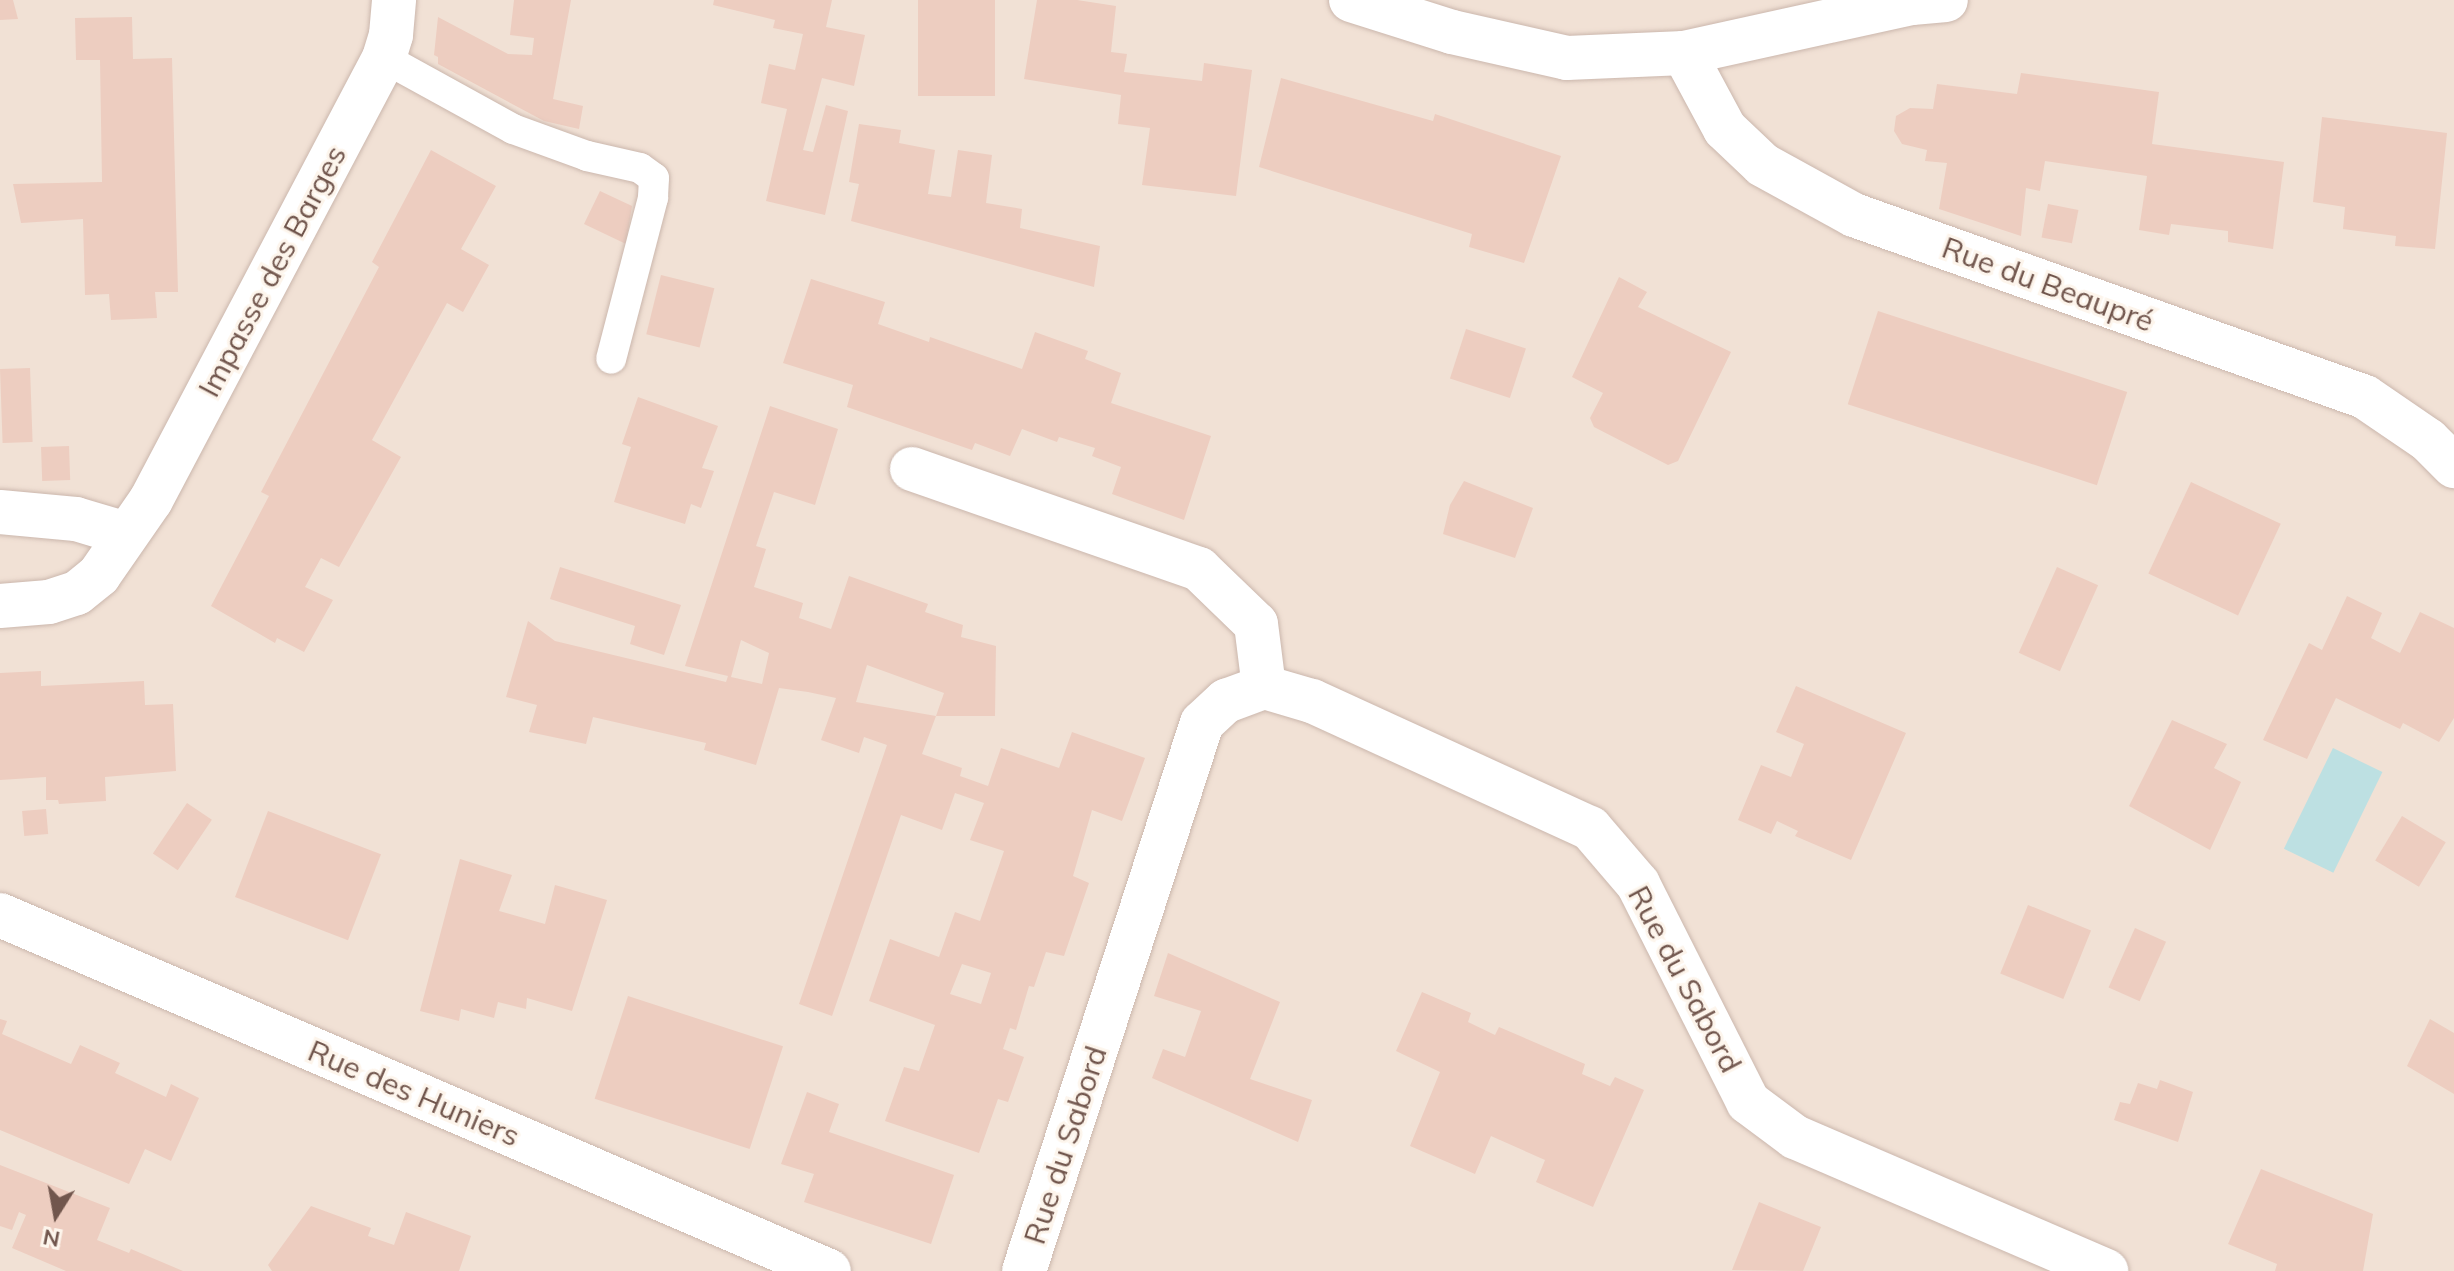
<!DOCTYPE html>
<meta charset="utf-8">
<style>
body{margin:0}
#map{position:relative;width:2454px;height:1271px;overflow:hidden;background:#faf0e6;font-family:Mulish,sans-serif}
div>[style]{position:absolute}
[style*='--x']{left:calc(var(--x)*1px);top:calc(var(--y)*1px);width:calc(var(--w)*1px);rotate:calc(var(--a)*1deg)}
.residential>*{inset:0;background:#f1e1d5;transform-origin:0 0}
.water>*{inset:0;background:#bde0e2;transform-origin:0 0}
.building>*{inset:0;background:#edcdc0;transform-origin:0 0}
.roads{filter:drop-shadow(0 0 2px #cbb7ad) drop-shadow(0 0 2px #cbb7ad)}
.service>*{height:30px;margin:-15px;padding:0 15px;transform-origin:15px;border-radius:15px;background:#fff}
.minor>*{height:44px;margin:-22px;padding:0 22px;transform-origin:22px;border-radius:22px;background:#fff}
span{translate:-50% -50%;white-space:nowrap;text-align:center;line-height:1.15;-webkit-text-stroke:6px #fdf5ec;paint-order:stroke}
.street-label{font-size:30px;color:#71564d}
.north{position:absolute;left:16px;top:1175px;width:80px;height:80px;-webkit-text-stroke:6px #fdf5ec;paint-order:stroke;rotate:191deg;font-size:22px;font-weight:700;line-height:32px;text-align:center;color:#71564d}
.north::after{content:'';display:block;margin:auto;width:28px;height:36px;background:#71564d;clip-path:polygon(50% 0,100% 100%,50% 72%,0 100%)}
</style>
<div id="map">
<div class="residential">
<div style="left:0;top:0;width:2454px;height:1271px"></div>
</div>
<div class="water">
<div style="left:2333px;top:748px;width:55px;height:112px;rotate:26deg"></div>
</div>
<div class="building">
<div style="clip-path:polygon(0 0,13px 0,18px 19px,0 20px)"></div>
<div style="clip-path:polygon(514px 0,571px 0,553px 99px,583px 106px,579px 129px,544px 121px,438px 64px,438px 57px,434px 55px,438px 17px,508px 54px,532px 55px,534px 38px,510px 35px)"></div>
<div style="clip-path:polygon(714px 0,832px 0,826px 27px,865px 35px,854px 86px,822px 78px,803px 150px,813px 152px,826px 105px,848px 111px,825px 215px,766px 201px,787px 109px,761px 103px,769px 64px,795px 70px,803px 34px,773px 28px,775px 20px,713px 5px)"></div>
<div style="left:918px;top:0;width:77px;height:96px"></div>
<div style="clip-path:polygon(1037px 0,1077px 0,1116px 6px,1111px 52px,1127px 54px,1124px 72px,1202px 81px,1204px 63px,1252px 70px,1236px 196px,1142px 185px,1150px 128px,1118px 124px,1121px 95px,1024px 79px)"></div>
<div style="clip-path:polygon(132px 17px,133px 59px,172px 58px,178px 292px,155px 292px,157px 318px,111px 320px,109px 294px,85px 295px,83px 219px,21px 223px,13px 184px,102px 182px,100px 60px,76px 60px,75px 18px)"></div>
<div style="clip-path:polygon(2021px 73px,2159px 92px,2152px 144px,2284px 162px,2273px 249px,2228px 242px,2228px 231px,2171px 224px,2169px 235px,2139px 230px,2147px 176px,2045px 161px,2040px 191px,2026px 188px,2021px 236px,1939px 209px,1947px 163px,1925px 161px,1927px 150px,1902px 144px,1894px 131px,1896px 116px,1910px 108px,1933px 109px,1937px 84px,2017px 94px)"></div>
<div style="clip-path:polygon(1281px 78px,1433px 121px,1435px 114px,1561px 156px,1524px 263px,1469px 247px,1472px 234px,1259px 167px)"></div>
<div style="clip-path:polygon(2322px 117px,2447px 133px,2435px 249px,2395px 246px,2396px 236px,2343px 229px,2345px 207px,2313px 202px)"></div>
<div style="clip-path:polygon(859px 124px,901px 130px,899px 143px,935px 150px,928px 194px,951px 197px,958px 150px,992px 155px,986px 203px,1022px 209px,1020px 228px,1100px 246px,1094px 287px,851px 221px,859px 184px,849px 182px)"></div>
<div style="clip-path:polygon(431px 150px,496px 186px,461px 249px,489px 265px,463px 312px,447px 303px,372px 440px,401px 457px,339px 567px,321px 558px,305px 587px,333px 600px,304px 652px,277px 638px,275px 643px,211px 606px,269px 496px,261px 492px,379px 267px,372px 262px)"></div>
<div style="clip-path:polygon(600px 191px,632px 206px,626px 244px,584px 224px)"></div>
<div style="left:2048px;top:204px;width:31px;height:34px;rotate:11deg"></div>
<div style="left:661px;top:275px;width:55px;height:61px;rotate:14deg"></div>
<div style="clip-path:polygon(1619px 277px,1647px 292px,1638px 307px,1731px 352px,1678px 461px,1668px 465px,1594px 427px,1590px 418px,1603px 393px,1572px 377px)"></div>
<div style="clip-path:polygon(811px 279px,885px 302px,878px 324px,929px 342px,930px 337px,1022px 369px,1035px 332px,1088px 351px,1085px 359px,1121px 373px,1111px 403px,1211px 436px,1184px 520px,1112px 494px,1121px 467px,1092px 456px,1095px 448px,1059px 437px,1057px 442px,1022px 429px,1010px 456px,975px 443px,972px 450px,847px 407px,853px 385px,783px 363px)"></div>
<div style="left:1878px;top:311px;width:262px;height:98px;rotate:18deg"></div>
<div style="left:1466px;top:329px;width:63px;height:52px;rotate:18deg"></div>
<div style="left:30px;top:368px;width:74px;height:30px;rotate:88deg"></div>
<div style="clip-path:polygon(638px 397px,718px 426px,702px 468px,714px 471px,701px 508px,691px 504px,685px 524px,614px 502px,631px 447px,622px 444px)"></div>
<div style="clip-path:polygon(evenodd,770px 406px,838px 429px,815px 505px,774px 492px,756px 546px,766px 549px,754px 587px,803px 603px,799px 618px,831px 629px,849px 576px,928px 604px,925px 612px,963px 625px,961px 637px,996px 646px,995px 716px,936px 716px,922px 754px,962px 768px,960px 776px,988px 786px,1001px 748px,1059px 768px,1072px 732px,1145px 758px,1122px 821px,1092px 810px,1073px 876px,1089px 883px,1064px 956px,1046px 952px,1034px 987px,1029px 986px,1016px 1030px,1010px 1028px,1003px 1049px,1024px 1057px,1008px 1102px,998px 1099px,979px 1153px,885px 1121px,904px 1067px,919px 1071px,935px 1025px,869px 1001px,890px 939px,939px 957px,955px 912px,980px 921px,1004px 851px,970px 840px,984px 803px,955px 793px,942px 830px,901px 815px,832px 1016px,799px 1004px,887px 745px,864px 737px,859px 753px,821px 740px,836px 698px,808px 692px,779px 688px,756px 765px,704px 750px,706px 743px,593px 717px,586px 744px,529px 732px,537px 705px,506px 697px,528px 621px,555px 641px,726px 682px,728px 676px,685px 666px,770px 406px,741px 640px,769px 653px,762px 684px,731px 677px,741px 640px,770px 406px,867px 665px,944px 693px,936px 716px,856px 702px,867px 665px,770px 406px,962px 964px,991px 973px,981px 1004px,950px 994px,962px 964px)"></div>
<div style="left:69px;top:446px;width:34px;height:28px;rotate:88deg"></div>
<div style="clip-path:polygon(1464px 481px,1533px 508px,1515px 558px,1443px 534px,1450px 505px)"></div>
<div style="left:2191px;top:482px;width:99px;height:101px;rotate:25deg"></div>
<div style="clip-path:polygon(560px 567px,681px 605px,664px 655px,630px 644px,635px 626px,550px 599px)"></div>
<div style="left:2057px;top:567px;width:45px;height:94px;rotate:24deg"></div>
<div style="clip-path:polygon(2347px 596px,2382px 613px,2371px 638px,2400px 653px,2420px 612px,2454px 628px,2454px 718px,2439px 742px,2403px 723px,2400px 729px,2336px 698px,2307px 759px,2263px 740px,2309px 643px,2322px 650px)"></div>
<div style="clip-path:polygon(41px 671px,41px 686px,144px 681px,145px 705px,173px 704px,176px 771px,105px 777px,106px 801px,59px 804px,58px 800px,46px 800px,46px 777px,0 780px,0 673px)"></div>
<div style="clip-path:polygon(1796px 686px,1906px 733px,1851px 860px,1795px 836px,1798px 831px,1777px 821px,1771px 834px,1738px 820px,1761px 765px,1791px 777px,1804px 744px,1776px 732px)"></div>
<div style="clip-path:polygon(2172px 720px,2227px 744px,2214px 768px,2241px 782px,2210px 850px,2129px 806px)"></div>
<div style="left:187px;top:803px;width:30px;height:61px;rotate:34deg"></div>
<div style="left:46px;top:809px;width:25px;height:24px;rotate:85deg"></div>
<div style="left:268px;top:811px;width:121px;height:92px;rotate:21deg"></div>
<div style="left:2402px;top:816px;width:51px;height:52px;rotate:31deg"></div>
<div style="clip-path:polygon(460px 859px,512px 875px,499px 911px,545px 924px,555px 885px,607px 900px,572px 1011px,527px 998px,526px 1009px,498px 1002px,494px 1018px,461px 1009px,459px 1021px,420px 1011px)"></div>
<div style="left:2028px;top:905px;width:68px;height:74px;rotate:22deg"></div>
<div style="left:2135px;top:928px;width:34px;height:65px;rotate:24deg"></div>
<div style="clip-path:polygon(1168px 953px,1280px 1002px,1250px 1079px,1312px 1100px,1298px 1142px,1152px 1078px,1163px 1049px,1185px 1057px,1201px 1011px,1154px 996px)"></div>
<div style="clip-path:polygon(1422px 992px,1471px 1013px,1468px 1022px,1495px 1035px,1499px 1027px,1585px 1064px,1582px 1074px,1610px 1086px,1615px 1077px,1644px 1090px,1593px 1207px,1536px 1182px,1545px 1160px,1491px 1136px,1475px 1174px,1410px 1146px,1440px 1072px,1396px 1051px)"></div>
<div style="left:628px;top:996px;width:163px;height:108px;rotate:18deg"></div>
<div style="clip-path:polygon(0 1019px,7px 1021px,2px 1034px,71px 1064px,80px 1045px,120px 1063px,115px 1073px,166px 1097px,171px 1084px,199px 1098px,171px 1161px,145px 1149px,129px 1184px,0 1130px)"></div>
<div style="clip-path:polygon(2430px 1019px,2454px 1033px,2454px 1094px,2407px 1066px)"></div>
<div style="clip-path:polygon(2160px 1080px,2193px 1092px,2178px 1142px,2114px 1120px,2120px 1102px,2130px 1104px,2138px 1083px,2157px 1089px)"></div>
<div style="clip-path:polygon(807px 1092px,839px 1104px,829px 1132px,954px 1175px,931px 1244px,804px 1202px,814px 1174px,781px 1164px)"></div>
<div style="clip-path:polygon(0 1165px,110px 1208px,97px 1240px,129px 1253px,131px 1249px,183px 1271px,66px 1271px,12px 1248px,26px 1215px,19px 1212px,12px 1230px,0 1226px)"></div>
<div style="clip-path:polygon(2261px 1169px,2373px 1214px,2363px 1271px,2275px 1271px,2277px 1264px,2228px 1244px)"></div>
<div style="clip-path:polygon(1759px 1202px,1821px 1227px,1803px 1271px,1732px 1270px)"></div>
<div style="clip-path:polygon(311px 1206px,371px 1228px,368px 1236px,394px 1245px,406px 1212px,471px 1236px,459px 1271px,272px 1271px,268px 1265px)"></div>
</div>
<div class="roads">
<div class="service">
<div style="--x:384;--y:58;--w:147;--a:28.8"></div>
<div style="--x:513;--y:129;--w:79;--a:20"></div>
<div style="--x:587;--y:156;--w:54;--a:12.8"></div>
<div style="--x:640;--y:168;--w:17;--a:36"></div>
<div style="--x:654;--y:178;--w:20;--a:93"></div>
<div style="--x:653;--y:198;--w:166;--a:104.6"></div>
</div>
<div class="minor">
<div style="--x:1351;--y:0;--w:106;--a:17.6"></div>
<div style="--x:1452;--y:32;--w:118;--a:12.7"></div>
<div style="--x:1567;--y:58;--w:117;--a:-2.4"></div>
<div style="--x:1684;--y:53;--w:233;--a:-12.4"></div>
<div style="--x:1912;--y:3;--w:34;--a:-5"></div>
<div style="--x:1684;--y:53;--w:86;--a:61.7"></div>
<div style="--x:1725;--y:129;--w:52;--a:43.5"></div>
<div style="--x:1763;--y:165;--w:104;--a:28.8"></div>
<div style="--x:1854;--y:215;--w:542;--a:19.6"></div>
<div style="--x:2365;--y:397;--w:76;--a:34.3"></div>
<div style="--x:2428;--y:440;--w:37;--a:45"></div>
<div style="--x:912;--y:469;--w:304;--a:19.2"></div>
<div style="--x:1199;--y:569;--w:79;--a:44"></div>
<div style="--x:1256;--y:624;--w:64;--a:82.8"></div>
<div style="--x:1264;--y:687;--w:50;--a:16.3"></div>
<div style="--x:1312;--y:701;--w:306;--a:24.6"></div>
<div style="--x:1590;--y:828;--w:74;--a:49.4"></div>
<div style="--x:1638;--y:884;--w:244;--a:63.2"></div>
<div style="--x:1748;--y:1102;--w:59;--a:36.7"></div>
<div style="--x:1795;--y:1137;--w:339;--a:23.3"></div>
<div style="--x:0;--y:512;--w:76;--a:5.3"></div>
<div style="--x:76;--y:519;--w:52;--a:16.7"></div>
<div style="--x:0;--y:606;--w:49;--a:-4.7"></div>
<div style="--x:49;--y:602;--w:29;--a:-18"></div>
<div style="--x:77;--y:593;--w:28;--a:-39"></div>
<div style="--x:99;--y:575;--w:91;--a:-55.3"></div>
<div style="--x:151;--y:500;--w:500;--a:-62.2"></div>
<div style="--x:384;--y:58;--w:24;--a:-73"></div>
<div style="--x:391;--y:35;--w:35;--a:-85"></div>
<div style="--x:0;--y:915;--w:902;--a:23.24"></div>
<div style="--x:1024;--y:1271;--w:576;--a:-72.01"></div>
<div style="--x:1202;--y:723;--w:33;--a:-43"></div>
<div style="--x:1226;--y:701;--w:40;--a:-20.2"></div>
</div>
</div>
<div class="street-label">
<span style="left:272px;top:271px;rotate:-62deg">Impasse des Barges</span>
<span style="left:2048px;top:284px;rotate:20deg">Rue du Beaupré</span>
<span style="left:1685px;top:979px;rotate:62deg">Rue du Sabord</span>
<span style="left:414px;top:1093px;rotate:23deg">Rue des Huniers</span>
<span style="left:1065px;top:1145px;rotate:-72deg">Rue du Sabord</span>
</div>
<div class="north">N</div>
</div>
